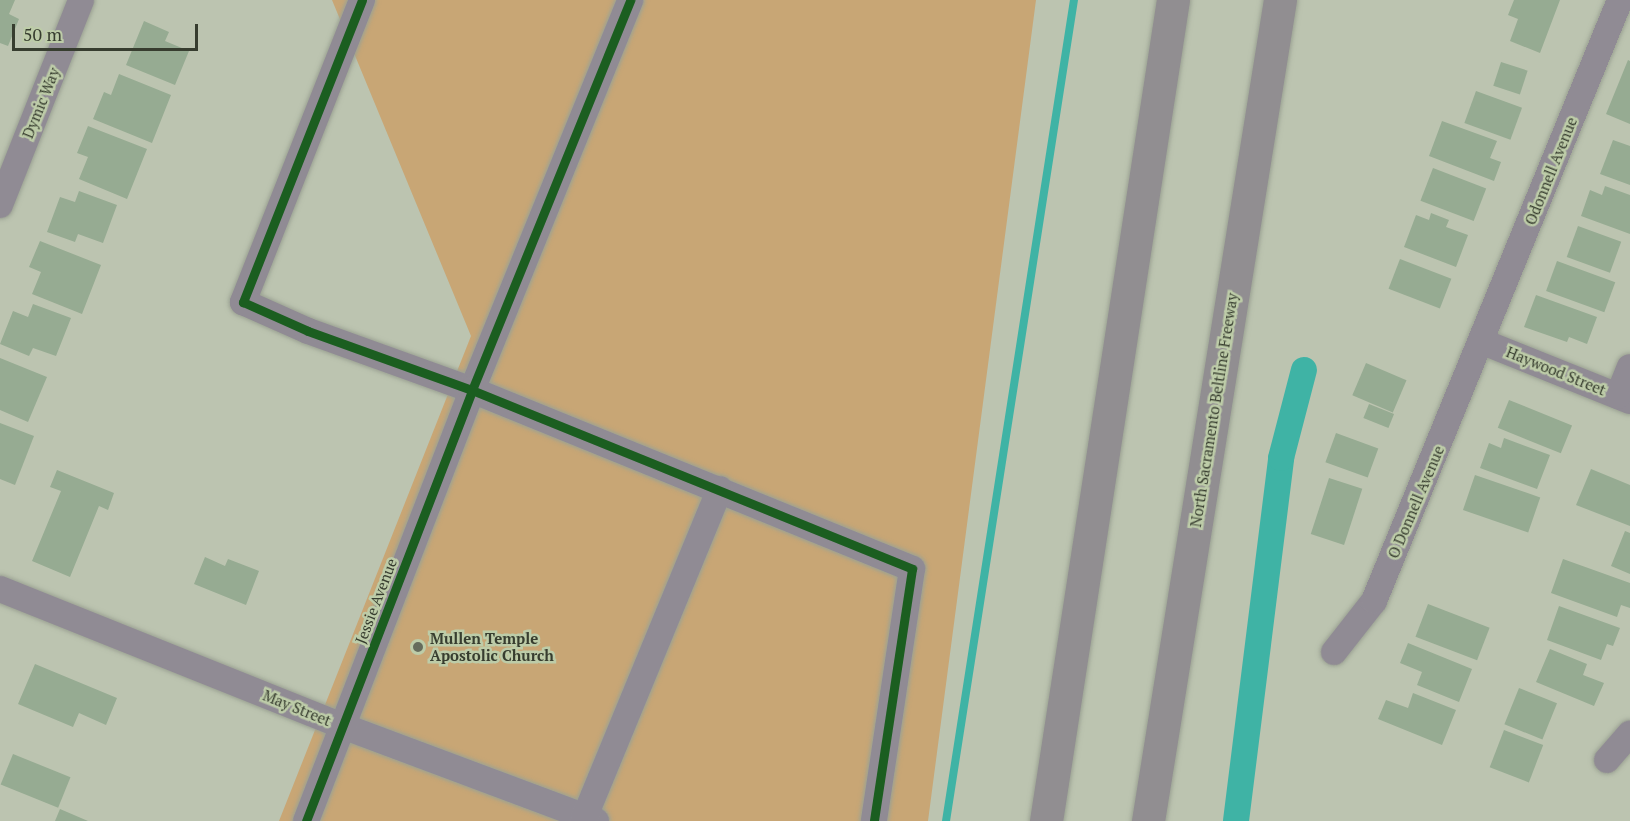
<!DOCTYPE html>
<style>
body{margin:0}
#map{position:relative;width:1630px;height:821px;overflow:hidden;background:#bcc4b0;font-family:"PT Serif",serif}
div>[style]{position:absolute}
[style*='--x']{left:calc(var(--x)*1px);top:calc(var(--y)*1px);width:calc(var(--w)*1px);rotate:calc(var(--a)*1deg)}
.green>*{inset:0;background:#c8a675}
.stream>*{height:8px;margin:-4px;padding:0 4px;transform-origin:4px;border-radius:4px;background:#3fb3a5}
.canal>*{height:26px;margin:-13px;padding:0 13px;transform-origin:13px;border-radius:13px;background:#3fb3a5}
.building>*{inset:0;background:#96ab92;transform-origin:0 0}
.roads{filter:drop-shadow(0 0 2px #9ba293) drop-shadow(0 0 2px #9ba293)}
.minor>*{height:26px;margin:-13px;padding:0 13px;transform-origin:13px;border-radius:13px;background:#908b94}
.highway>*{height:33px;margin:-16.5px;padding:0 16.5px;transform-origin:16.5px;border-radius:16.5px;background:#918e91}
.cycleway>*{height:9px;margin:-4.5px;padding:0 4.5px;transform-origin:4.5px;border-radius:4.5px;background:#1b5e20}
.dots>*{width:16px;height:16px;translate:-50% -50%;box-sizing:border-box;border:3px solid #bdcca8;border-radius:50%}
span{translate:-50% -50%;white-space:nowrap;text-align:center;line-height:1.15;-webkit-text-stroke:5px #bdcca8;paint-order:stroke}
.street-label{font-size:15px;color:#373d2f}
.poi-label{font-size:15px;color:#373d2f;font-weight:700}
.left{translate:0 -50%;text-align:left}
.scale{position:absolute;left:12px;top:24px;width:186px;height:27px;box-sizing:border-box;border:3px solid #373d2f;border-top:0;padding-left:8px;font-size:18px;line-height:21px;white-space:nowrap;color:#373d2f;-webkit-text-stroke:4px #bdcca8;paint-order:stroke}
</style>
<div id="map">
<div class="green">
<div style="clip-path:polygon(332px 0,1036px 0,928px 821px,279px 821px,471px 336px)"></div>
</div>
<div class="stream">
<div style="--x:946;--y:821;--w:831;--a:-81.14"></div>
</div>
<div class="canal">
<div style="--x:1236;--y:821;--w:366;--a:-82.9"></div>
<div style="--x:1281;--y:458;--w:91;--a:-75.4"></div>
</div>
<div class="building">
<div style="clip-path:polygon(0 0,15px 0,9px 14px,19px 19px,8px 46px,0 43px)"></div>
<div style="clip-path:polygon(1514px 0,1560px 0,1540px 53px,1510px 41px,1518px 19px,1508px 15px)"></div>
<div style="clip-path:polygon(144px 21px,169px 32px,165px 41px,189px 51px,175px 85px,126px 65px)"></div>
<div style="clip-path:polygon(1628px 60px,1630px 61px,1630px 124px,1606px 114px)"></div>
<div style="left:1501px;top:62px;width:28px;height:25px;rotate:18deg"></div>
<div style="clip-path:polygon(119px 74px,171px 95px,152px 143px,93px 119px,104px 92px,111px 95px)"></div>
<div style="left:1476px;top:91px;width:49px;height:34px;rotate:20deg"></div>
<div style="clip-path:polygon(1442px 121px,1497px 141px,1490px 158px,1501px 162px,1494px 181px,1429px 156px)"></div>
<div style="clip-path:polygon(88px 126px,147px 149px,127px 199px,79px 179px,88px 157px,77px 153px)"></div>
<div style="clip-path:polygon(1613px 140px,1630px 146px,1630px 185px,1600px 174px)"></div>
<div style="left:1433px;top:168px;width:57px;height:35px;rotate:21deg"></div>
<div style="clip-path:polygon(1605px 186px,1630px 195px,1630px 234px,1581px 216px,1590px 190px,1602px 195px)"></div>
<div style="clip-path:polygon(79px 191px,117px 205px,103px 243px,78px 234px,75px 242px,47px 232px,60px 197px,75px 202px)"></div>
<div style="clip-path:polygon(1431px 213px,1449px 220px,1446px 227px,1468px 235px,1456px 267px,1404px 247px,1416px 215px,1429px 220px)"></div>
<div style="left:1578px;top:226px;width:46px;height:33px;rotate:20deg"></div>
<div style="clip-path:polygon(40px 241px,101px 265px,82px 314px,32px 294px,41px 272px,29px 267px)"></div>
<div style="left:1400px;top:259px;width:55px;height:32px;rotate:21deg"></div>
<div style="left:1557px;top:261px;width:62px;height:32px;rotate:20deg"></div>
<div style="clip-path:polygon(1536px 295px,1597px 317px,1587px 344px,1569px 337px,1567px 342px,1524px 327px)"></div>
<div style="clip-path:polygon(33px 304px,71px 318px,56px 356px,33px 348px,29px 356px,0 344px,13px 311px,28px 317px)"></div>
<div style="clip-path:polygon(0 358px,47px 377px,28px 422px,0 410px)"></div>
<div style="left:1366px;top:363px;width:44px;height:35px;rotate:23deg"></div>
<div style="left:1509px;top:400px;width:68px;height:30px;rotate:22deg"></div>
<div style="left:1369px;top:404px;width:27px;height:15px;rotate:22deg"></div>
<div style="clip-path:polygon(0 423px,34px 436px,15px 485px,0 479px)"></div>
<div style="left:1336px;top:433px;width:45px;height:31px;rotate:20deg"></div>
<div style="clip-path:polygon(1504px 438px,1550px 455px,1537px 489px,1480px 468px,1489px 443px,1501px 448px)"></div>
<div style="clip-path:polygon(1591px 469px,1630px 485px,1630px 526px,1576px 505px)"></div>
<div style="clip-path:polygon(57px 470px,114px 493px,108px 510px,99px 506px,70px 577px,32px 561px,61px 491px,50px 487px)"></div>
<div style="left:1475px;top:475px;width:69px;height:37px;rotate:19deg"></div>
<div style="left:1329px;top:478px;width:35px;height:59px;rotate:18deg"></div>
<div style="clip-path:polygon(1625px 531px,1630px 533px,1630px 574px,1611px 566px)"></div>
<div style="clip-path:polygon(205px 557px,225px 566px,228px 559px,259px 571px,246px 605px,194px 584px)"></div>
<div style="clip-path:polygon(1563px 559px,1630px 583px,1630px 608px,1621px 605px,1617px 617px,1551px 593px)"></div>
<div style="left:1428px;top:604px;width:66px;height:35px;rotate:21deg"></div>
<div style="clip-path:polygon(1559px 606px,1620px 628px,1613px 646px,1607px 644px,1601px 660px,1547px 640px)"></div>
<div style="clip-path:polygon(1408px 643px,1472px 669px,1459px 702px,1417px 685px,1422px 672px,1400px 663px)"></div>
<div style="clip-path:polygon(1550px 649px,1587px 664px,1583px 675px,1604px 683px,1594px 706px,1536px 682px)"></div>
<div style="clip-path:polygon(35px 664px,117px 698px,106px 725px,79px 713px,73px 727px,18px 704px)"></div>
<div style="left:1519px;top:688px;width:41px;height:39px;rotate:22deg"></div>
<div style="clip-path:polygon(1413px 693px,1456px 710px,1442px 745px,1378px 719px,1386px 700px,1408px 708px)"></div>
<div style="left:1504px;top:730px;width:42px;height:40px;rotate:21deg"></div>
<div style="left:13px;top:754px;width:62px;height:33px;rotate:22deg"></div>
<div style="clip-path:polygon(60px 809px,88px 821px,55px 821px)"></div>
</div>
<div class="roads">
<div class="minor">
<div style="--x:362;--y:0;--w:325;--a:111.5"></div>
<div style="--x:243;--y:302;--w:71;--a:24"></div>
<div style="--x:308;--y:331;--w:174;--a:19.8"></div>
<div style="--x:472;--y:390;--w:421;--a:-67.9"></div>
<div style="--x:0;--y:205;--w:220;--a:-68.4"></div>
<div style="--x:1483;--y:342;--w:158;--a:21.9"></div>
<div style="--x:1618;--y:396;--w:31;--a:-68"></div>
<div style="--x:0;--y:589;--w:372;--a:21.8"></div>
<div style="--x:345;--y:727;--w:268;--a:20.5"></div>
<div style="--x:1334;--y:652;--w:65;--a:-51.9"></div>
<div style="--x:1374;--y:601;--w:649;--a:-67.74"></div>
<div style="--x:1607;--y:760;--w:35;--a:-49"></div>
<div style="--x:306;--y:821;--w:462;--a:-68.9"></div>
<div style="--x:472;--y:390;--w:475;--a:22.1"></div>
<div style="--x:912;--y:569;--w:255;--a:98.6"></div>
<div style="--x:583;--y:821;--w:359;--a:-67.6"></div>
</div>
<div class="highway">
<div style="--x:1046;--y:821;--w:831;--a:-81.21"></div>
<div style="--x:1148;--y:821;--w:832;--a:-80.87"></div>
</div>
</div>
<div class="cycleway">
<div style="--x:362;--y:0;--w:325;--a:111.5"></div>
<div style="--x:243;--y:302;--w:71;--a:24"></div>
<div style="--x:308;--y:331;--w:174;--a:19.8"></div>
<div style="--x:472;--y:390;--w:421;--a:-67.9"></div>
<div style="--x:306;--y:821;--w:462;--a:-68.9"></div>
<div style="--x:472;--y:390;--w:475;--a:22.1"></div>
<div style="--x:912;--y:569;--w:255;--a:98.6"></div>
</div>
<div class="dots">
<div style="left:418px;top:647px;background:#666c5c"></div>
</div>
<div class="street-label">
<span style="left:41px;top:103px;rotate:-68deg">Dymic Way</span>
<span style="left:1551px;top:171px;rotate:-68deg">Odonnell Avenue</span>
<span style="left:1556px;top:371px;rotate:22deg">Haywood Street</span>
<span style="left:1214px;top:410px;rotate:-81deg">North Sacramento Beltline Freeway</span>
<span style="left:1416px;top:502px;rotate:-67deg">O Donnell Avenue</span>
<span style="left:376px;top:601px;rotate:-69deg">Jessie Avenue</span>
<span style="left:297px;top:708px;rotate:22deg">May Street</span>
</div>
<div class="poi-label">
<span class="left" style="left:430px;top:647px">Mullen Temple<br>Apostolic Church</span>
</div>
<div class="scale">50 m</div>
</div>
